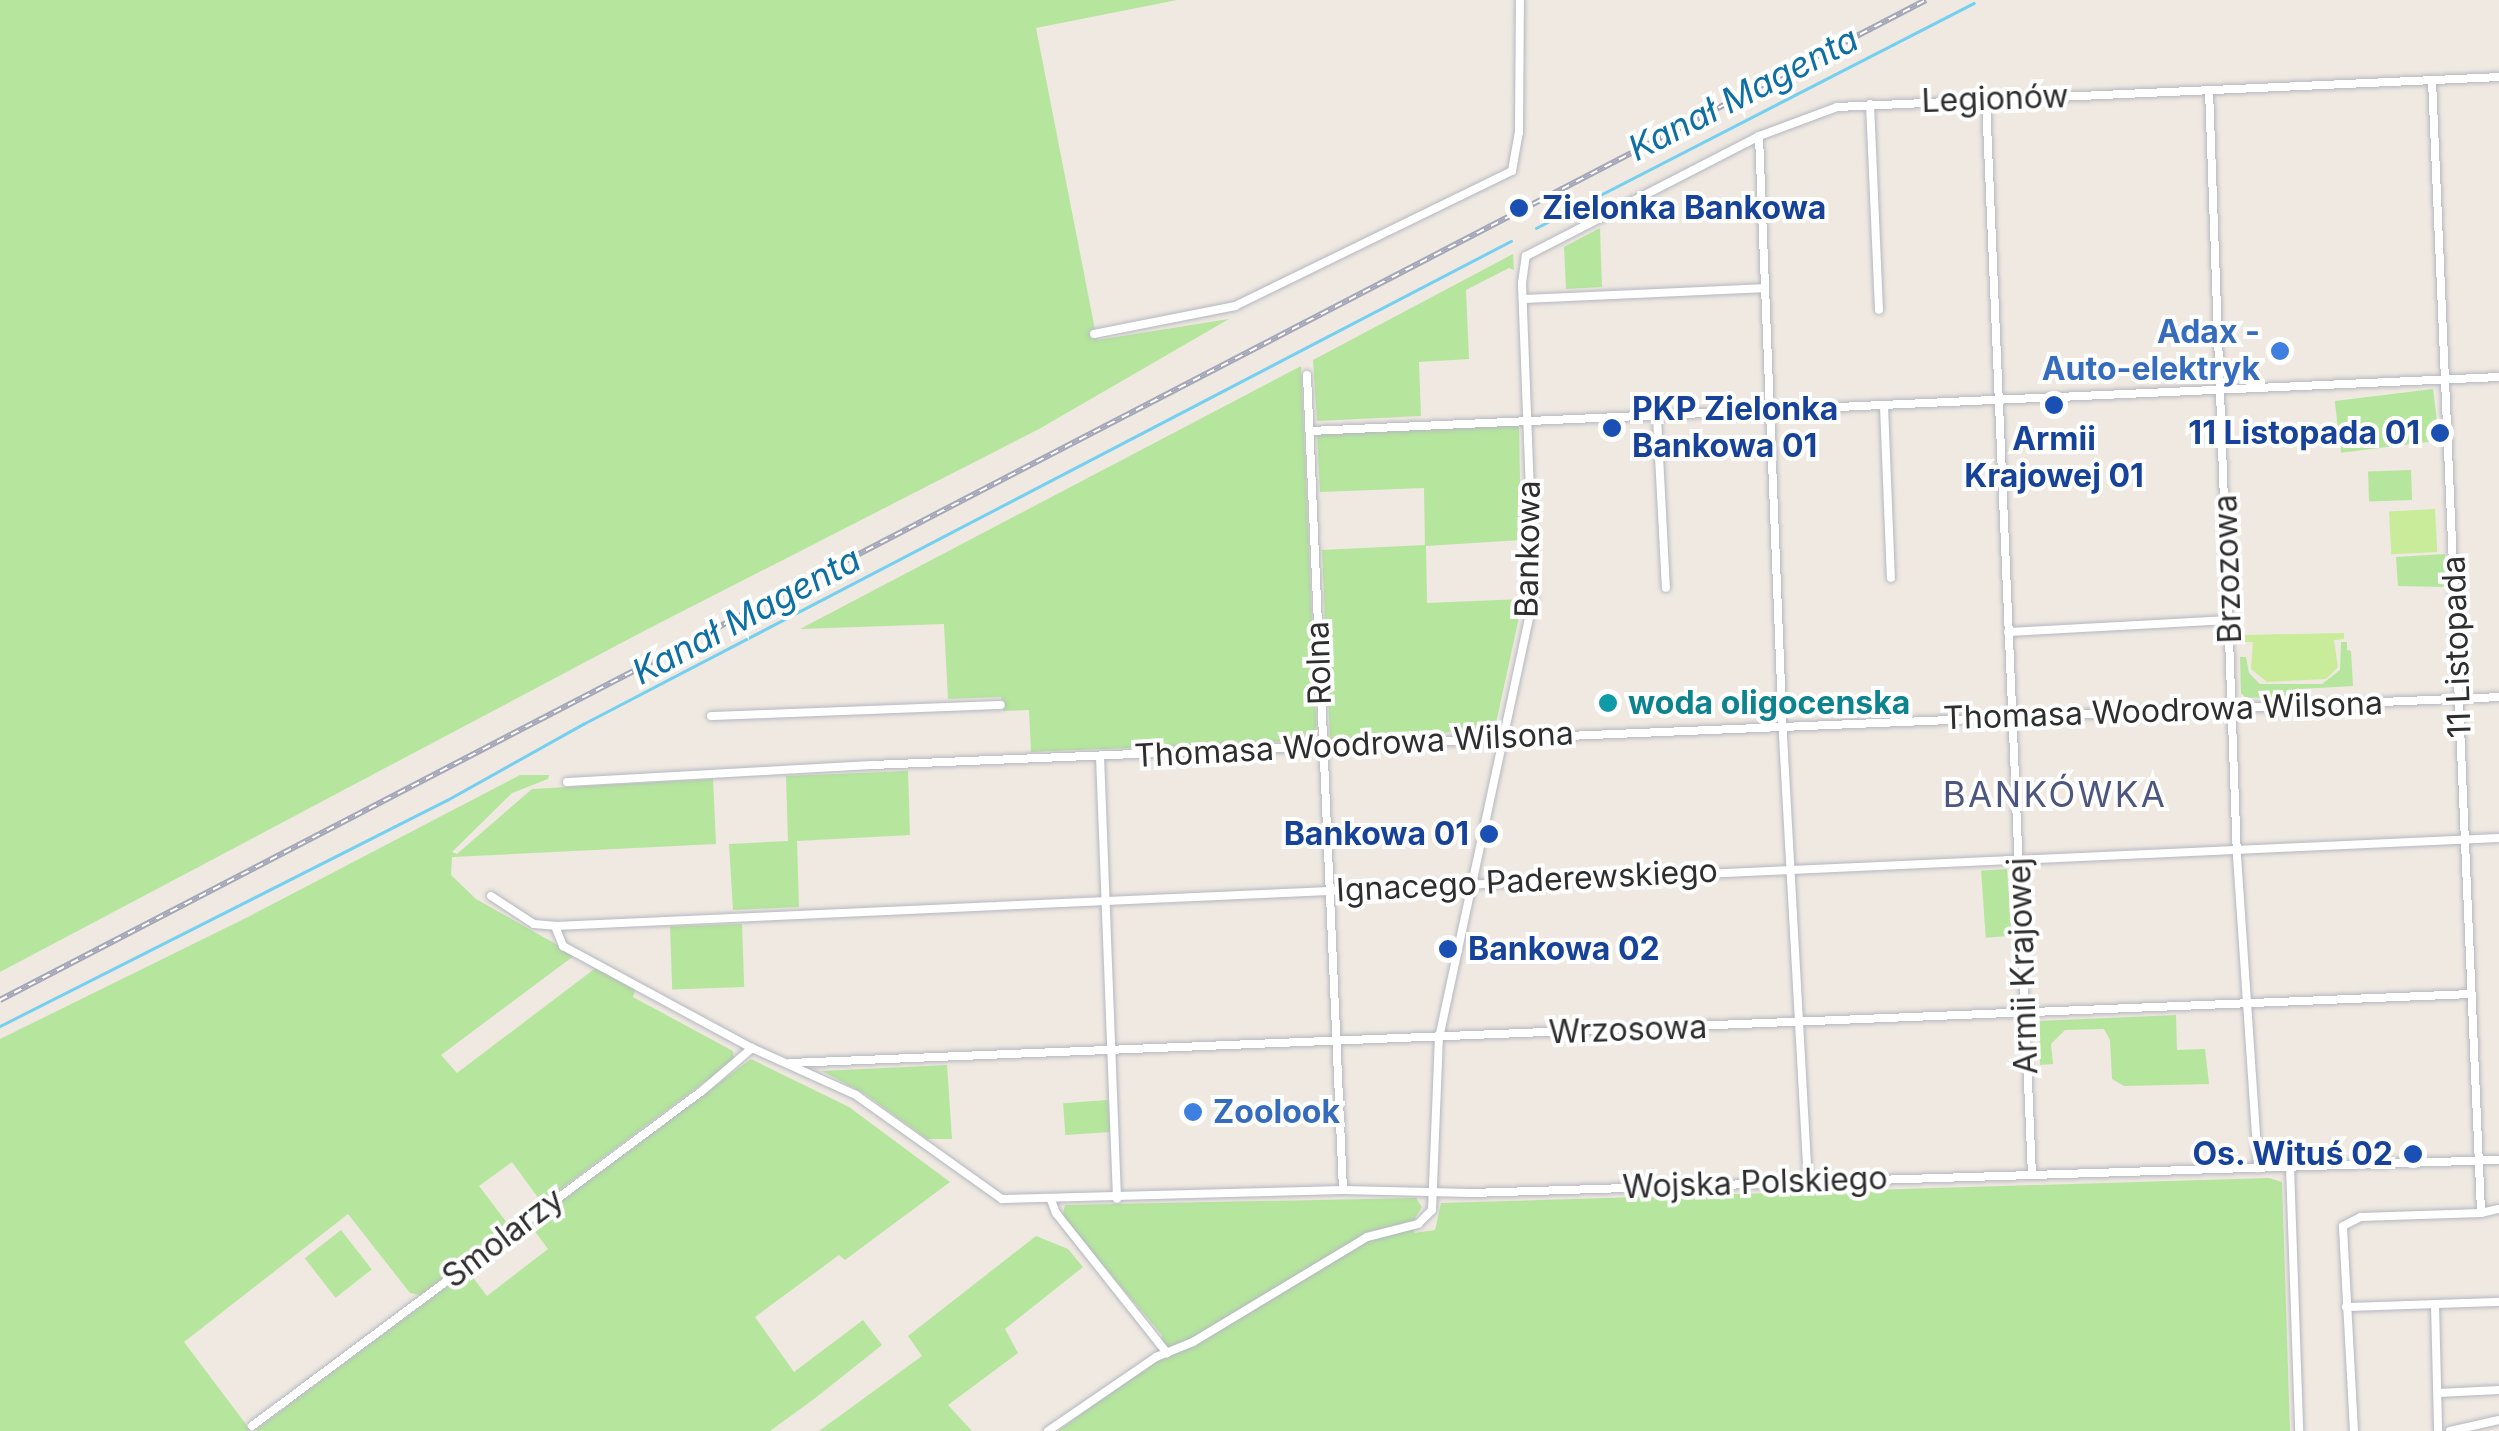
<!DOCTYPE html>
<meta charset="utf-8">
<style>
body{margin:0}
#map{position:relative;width:2499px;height:1431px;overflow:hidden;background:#efe9e1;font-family:Inter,sans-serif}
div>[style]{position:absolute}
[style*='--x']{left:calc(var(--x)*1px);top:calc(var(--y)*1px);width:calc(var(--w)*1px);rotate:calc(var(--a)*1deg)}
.green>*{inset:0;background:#b6e59e;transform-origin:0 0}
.pitch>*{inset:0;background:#c9ec9a;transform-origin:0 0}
.stream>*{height:2.5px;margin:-1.25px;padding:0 1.25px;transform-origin:1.25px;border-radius:1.25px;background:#75cff0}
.roads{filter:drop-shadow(0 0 2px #b4b7c1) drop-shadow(0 0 2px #b4b7c1)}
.street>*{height:8px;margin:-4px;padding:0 4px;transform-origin:4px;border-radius:4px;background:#fff}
.rail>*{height:6px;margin-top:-3px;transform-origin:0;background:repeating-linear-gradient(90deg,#fff 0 8px,#a3a6b8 0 16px);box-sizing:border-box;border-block:2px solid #a3a6b8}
.dots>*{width:28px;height:28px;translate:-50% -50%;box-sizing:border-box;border:5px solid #fff;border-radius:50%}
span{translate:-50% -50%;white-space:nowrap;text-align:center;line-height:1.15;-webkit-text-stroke:8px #fff;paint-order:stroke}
.street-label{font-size:32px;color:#2e2e2e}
.transit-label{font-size:32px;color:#164399;font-weight:700}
.left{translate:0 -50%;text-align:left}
.right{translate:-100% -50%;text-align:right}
.shop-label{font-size:32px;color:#366cbe;font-weight:700}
.culture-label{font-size:32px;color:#0d838f;font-weight:700}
.water-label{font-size:35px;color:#0d6fa3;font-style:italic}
.neighbourhood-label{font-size:35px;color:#4d5680;letter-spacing:2.5px}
</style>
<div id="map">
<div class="green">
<div style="clip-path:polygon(0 0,1177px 0,1036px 28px,1097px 340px,1229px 319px,1039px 429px,642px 632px,0 972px)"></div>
<div style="clip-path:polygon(1600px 228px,1602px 287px,1566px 289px,1564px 247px)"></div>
<div style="clip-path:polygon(1513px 254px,1514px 270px,1509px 268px,1466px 290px,1469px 359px,1419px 362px,1421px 416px,1317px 421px,1313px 360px)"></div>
<div style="clip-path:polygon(1301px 366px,1317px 740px,1031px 752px,1029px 710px,1003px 711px,1001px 697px,948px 699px,944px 624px,800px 629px)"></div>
<div style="left:2433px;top:389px;width:52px;height:99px;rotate:83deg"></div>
<div style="clip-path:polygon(1519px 425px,1521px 540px,1426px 546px,1427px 603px,1523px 599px,1496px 723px,1487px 730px,1330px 740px,1322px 550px,1425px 545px,1424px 488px,1320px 492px,1317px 434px)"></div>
<div style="left:2411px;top:470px;width:30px;height:43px;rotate:88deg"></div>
<div style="clip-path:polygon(2445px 554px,2446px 587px,2398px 586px,2396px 557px)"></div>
<div style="clip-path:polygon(2341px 642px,2347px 642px,2347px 650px,2351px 651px,2353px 686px,2300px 689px,2299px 696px,2246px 698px,2241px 693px,2240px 657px,2246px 657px,2249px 673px,2260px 684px,2322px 684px,2340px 670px)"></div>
<div style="clip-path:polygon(908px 771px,910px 835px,797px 841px,799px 907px,733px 910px,729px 844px,788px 841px,786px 776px)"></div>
<div style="clip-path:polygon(520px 775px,549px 775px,548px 779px,512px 793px,452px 852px,457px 854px,532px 789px,713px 779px,716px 844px,452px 857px,451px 875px,476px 899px,575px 955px,441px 1055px,457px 1073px,597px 967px,636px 988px,633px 997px,733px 1051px,734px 1060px,542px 1203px,512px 1162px,479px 1186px,511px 1228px,420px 1295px,410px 1293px,348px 1214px,184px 1342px,251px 1431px,0 1431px,0 1039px,248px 917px)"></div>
<div style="left:2007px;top:869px;width:67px;height:26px;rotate:86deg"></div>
<div style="left:742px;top:924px;width:63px;height:72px;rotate:88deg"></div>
<div style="clip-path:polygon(2176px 1015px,2177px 1050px,2205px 1049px,2209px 1084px,2124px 1086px,2112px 1079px,2110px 1040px,2104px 1029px,2065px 1030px,2051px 1044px,2053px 1064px,2040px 1065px,2039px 1021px)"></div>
<div style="clip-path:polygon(751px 1059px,849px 1107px,950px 1182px,845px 1260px,839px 1255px,755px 1317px,794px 1372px,863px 1320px,882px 1345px,814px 1399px,770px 1431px,254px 1431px,468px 1271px,487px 1296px,548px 1249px,530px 1225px)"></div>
<div style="clip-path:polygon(947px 1065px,952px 1139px,927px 1139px,865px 1094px,822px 1071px)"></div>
<div style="left:1108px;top:1100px;width:32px;height:45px;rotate:86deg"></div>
<div style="clip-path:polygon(2269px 1178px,2282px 1182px,2290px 1431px,1058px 1431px,1162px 1356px,1162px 1335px,1062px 1217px,1065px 1205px,1416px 1198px,1422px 1207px,1415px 1218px,1414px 1233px,1435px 1230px,1441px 1203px)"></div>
<div style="left:341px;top:1230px;width:50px;height:46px;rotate:52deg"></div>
<div style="clip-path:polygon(1036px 1236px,1068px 1249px,1083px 1267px,1005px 1329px,1018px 1353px,948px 1405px,972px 1431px,819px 1431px,922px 1356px,908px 1336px)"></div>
</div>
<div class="pitch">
<div style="left:2435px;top:509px;width:43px;height:46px;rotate:87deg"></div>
<div style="clip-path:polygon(2344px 633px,2344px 639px,2334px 640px,2338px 667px,2326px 679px,2267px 682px,2251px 669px,2253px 642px,2245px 642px,2244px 635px)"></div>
</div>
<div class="stream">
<div style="--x:1536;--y:228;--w:492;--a:-27.2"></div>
<div style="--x:0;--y:1026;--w:501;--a:-26.82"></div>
<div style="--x:447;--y:800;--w:156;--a:-29.2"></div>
<div style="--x:583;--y:724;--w:1046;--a:-27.5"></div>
</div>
<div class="roads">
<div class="street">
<div style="--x:2432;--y:80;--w:1134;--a:87.52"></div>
<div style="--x:2209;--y:90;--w:767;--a:87.91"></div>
<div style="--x:2237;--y:856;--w:313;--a:86.1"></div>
<div style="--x:1986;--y:100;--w:1075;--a:87.55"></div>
<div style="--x:1870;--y:104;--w:206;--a:87.5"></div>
<div style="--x:1759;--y:136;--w:600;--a:87.71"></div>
<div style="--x:1783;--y:736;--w:446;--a:86.8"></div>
<div style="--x:1523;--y:299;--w:241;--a:-2.6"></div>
<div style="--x:1094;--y:334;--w:144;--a:-11.2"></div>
<div style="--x:1235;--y:306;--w:308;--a:-26"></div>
<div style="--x:1512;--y:171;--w:39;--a:-80"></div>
<div style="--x:1519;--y:133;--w:133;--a:-89.6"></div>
<div style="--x:1307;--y:375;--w:816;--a:87.47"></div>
<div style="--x:1884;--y:406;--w:172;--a:87.7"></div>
<div style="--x:1657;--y:418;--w:170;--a:87"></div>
<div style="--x:1310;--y:431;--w:1190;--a:-2.6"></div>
<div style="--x:2008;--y:632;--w:222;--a:-3.1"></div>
<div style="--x:711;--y:716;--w:290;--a:-2.2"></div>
<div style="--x:1100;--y:756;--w:443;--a:87.8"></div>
<div style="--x:567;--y:782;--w:305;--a:-3.2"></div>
<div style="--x:872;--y:765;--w:1628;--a:-2.39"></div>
<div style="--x:491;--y:896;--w:51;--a:33.1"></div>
<div style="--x:534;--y:924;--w:21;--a:5"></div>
<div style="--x:555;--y:926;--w:1946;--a:-2.59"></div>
<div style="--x:555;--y:926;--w:22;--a:68"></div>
<div style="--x:563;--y:946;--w:215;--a:28.4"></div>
<div style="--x:752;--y:1048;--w:114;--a:24.3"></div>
<div style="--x:856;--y:1095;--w:179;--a:35.5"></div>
<div style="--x:1002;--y:1199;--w:341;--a:-1.5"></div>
<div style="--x:1343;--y:1190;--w:128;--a:1.3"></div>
<div style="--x:1471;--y:1193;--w:1029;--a:-1.84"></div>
<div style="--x:790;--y:1063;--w:1680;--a:-2.35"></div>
<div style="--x:2290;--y:1167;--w:264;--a:88"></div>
<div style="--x:1051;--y:1200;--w:14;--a:69"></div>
<div style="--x:1056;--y:1213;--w:179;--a:51.6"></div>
<div style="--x:2435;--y:1304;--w:127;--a:88.6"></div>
<div style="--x:2346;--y:1307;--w:153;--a:-1.9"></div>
<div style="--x:2438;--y:1393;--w:61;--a:-2.8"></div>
<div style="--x:252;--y:1426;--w:561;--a:-36.67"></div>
<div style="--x:702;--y:1091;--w:66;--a:-40.7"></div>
<div style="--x:1048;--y:1431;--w:131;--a:-34.4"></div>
<div style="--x:1156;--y:1357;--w:40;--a:-22"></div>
<div style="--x:1193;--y:1342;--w:203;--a:-31.1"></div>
<div style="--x:1367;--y:1237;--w:53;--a:-14.3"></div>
<div style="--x:1418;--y:1224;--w:20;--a:-45"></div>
<div style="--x:1432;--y:1210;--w:172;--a:-87.7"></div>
<div style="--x:1439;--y:1038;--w:452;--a:-77.9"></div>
<div style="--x:1534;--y:596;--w:313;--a:-92.2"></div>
<div style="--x:1522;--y:283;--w:27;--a:-82"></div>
<div style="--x:1526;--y:256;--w:262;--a:-27.2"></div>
<div style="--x:1759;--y:136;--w:83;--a:-20.4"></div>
<div style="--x:1837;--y:107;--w:663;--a:-2.59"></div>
<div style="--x:2354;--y:1431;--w:205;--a:-93.1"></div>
<div style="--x:2343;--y:1226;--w:20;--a:-27"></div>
<div style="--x:2361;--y:1217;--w:120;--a:-1.9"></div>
<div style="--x:2481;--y:1213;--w:18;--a:-13"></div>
<div style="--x:2450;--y:1431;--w:50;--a:-12.7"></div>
</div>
</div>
<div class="rail">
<div style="--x:0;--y:1000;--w:2170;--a:-27.44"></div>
</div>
<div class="dots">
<div style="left:1519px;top:208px;background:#1a4fb4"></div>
<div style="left:2280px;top:351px;background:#3f7fe0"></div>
<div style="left:2054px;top:405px;background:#1a4fb4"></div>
<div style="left:1612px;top:428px;background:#1a4fb4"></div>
<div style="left:2440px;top:433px;background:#1a4fb4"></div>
<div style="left:1608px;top:703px;background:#0f9aa8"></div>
<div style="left:1489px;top:834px;background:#1a4fb4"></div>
<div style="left:1448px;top:949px;background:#1a4fb4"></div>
<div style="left:1193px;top:1112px;background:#3f7fe0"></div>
<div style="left:2413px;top:1154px;background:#1a4fb4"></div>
</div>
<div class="street-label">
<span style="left:1995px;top:99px;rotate:-2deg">Legionów</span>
<span style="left:1528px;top:549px;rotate:-89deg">Bankowa</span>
<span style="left:2228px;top:569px;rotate:-92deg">Brzozowa</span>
<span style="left:2457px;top:647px;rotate:-92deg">11 Listopada</span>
<span style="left:1319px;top:663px;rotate:-92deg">Rolna</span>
<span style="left:2163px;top:711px;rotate:-2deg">Thomasa Woodrowa Wilsona</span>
<span style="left:1354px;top:745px;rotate:-3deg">Thomasa Woodrowa Wilsona</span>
<span style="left:1527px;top:881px;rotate:-3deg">Ignacego Paderewskiego</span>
<span style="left:2023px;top:966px;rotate:-92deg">Armii Krajowej</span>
<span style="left:1628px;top:1030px;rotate:-2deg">Wrzosowa</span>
<span style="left:1755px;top:1183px;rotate:-2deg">Wojska Polskiego</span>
<span style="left:503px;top:1238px;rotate:-37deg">Smolarzy</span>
</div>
<div class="transit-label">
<span class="left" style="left:1542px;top:208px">Zielonka Bankowa</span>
<span class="left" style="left:1632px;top:428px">PKP Zielonka<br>Bankowa 01</span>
<span class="right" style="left:2420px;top:433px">11 Listopada 01</span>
<span style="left:2054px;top:458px">Armii<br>Krajowej 01</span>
<span class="right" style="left:1469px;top:834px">Bankowa 01</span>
<span class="left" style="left:1468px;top:949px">Bankowa 02</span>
<span class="right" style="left:2393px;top:1154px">Os. Wituś 02</span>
</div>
<div class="shop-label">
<span class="right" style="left:2260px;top:351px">Adax -<br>Auto-elektryk</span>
<span class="left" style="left:1213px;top:1112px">Zoolook</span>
</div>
<div class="culture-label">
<span class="left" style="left:1628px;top:703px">woda oligocenska</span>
</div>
<div class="water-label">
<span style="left:1743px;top:93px;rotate:-27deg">Kanał Magenta</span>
<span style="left:746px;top:615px;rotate:-28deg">Kanał Magenta</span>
</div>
<div class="neighbourhood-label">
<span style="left:2055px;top:794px">BANKÓWKA</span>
</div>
</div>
